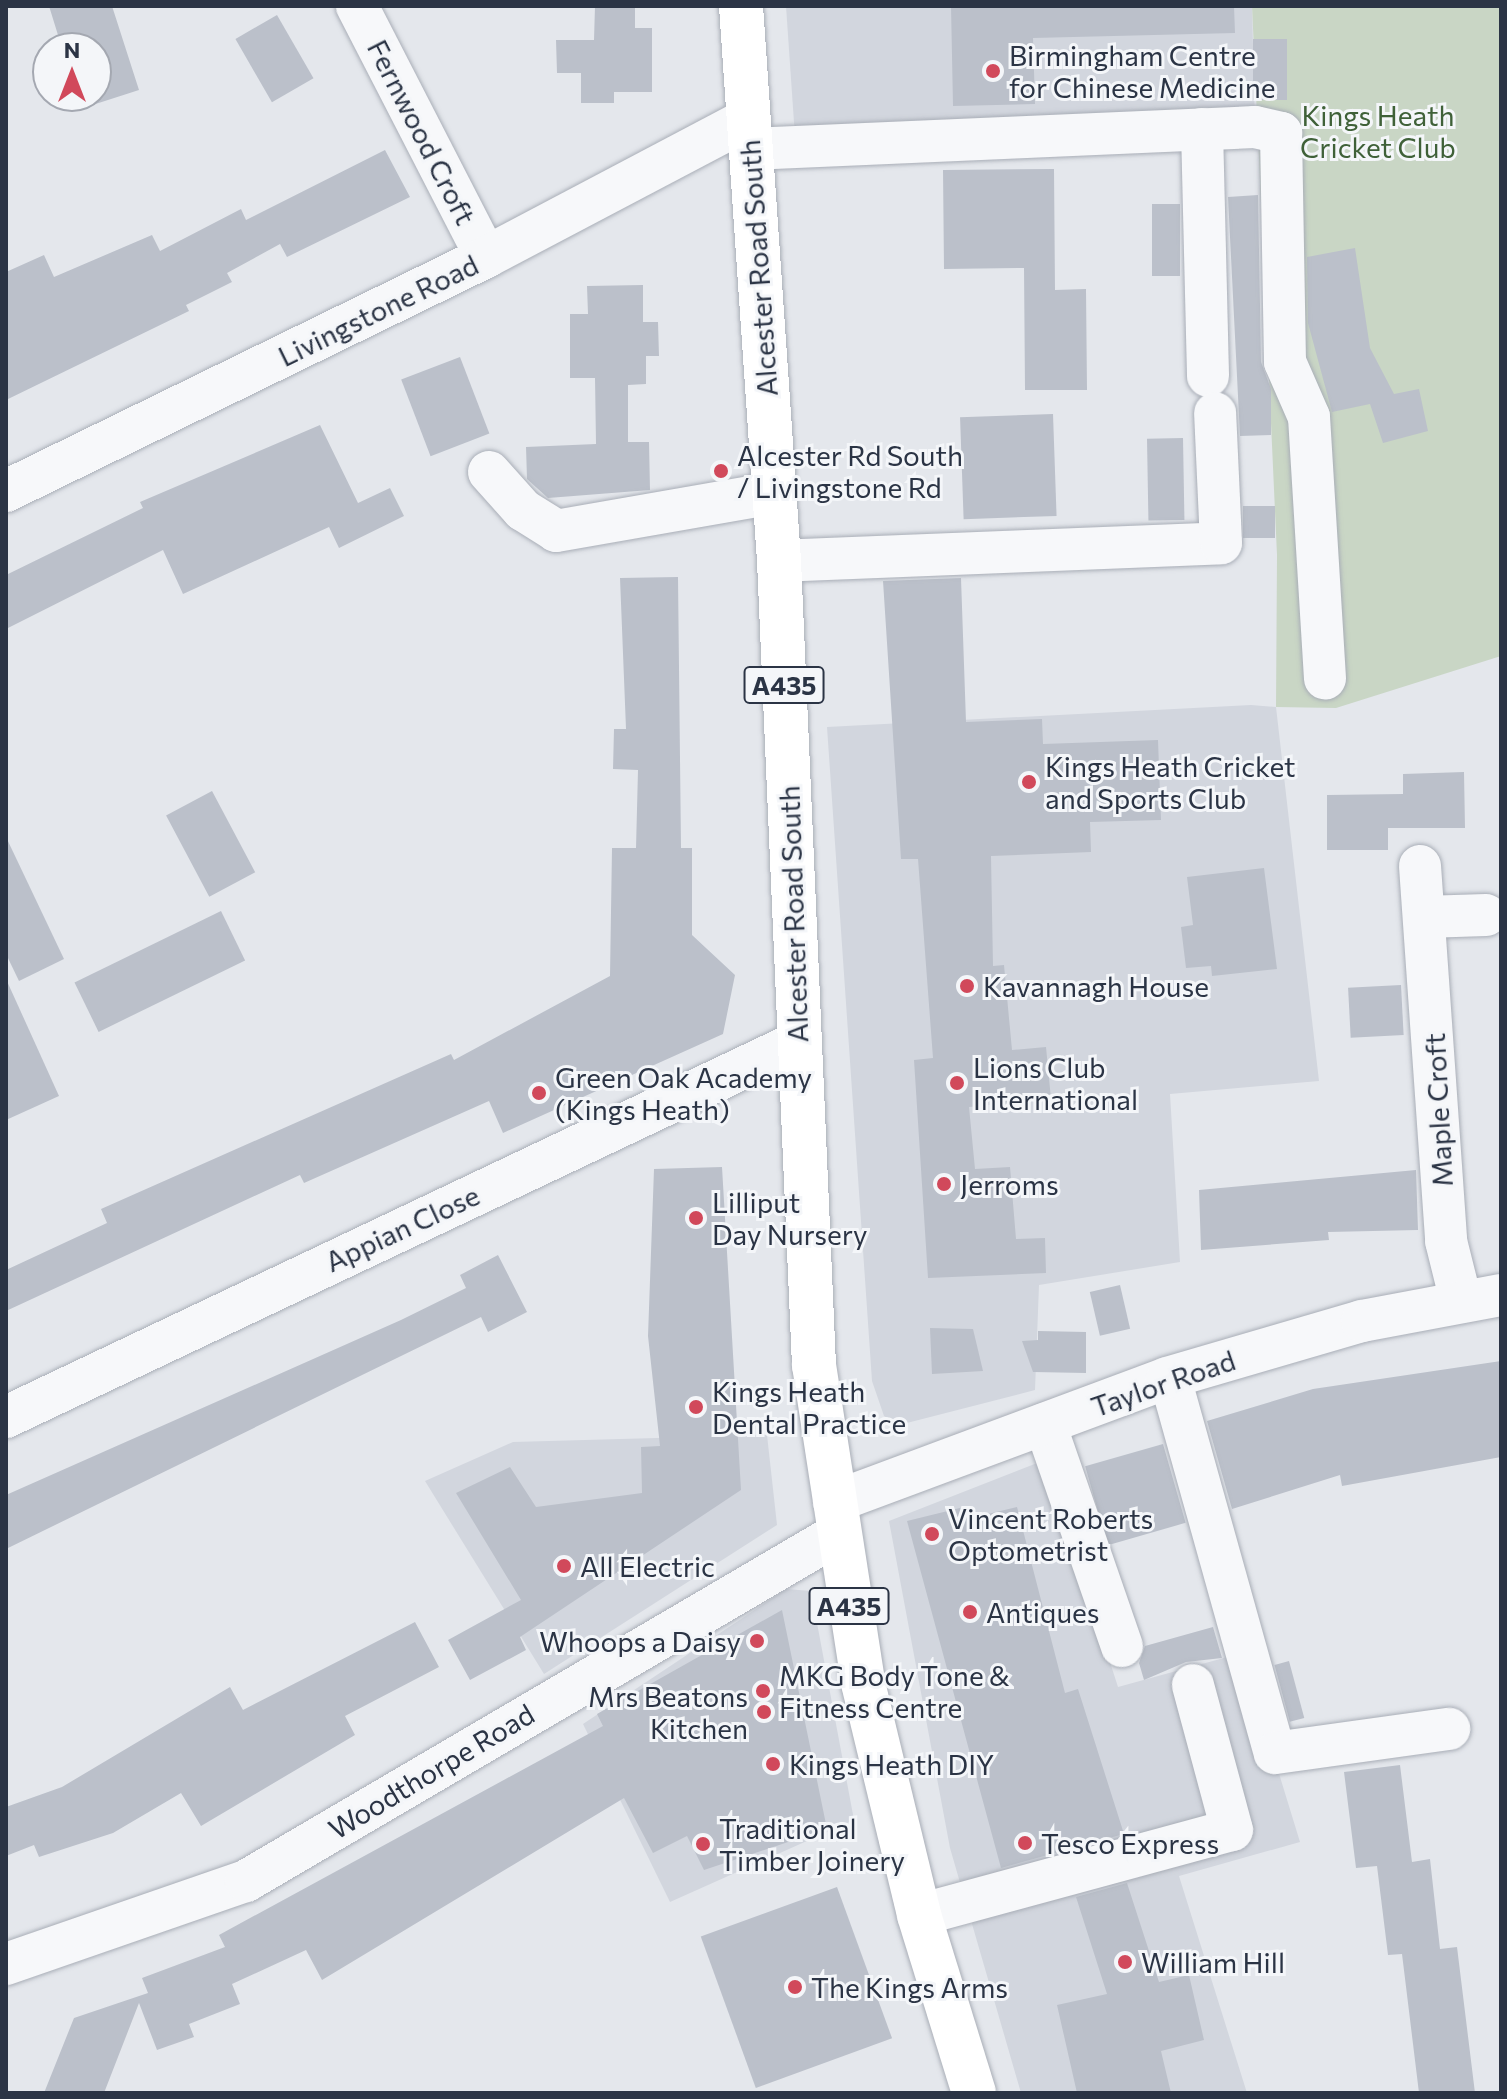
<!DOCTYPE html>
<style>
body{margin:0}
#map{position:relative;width:1507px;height:2099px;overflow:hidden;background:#e4e7ec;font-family:Commissioner,sans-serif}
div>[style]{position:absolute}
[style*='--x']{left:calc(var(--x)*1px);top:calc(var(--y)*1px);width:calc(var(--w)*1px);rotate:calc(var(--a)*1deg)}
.built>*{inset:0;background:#d2d6de}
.green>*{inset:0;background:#c9d6c5}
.building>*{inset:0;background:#bbc0ca;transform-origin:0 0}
.roads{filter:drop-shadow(0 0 2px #a9aeb7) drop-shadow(0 0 2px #a9aeb7)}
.minor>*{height:42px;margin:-21px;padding:0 21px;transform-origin:21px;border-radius:21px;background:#f7f8fa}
.highway>*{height:44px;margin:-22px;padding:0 22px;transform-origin:22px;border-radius:22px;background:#fff}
.dots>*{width:22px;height:22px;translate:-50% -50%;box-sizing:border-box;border:4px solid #f4f6f9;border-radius:50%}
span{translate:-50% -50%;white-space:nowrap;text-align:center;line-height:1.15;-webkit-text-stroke:6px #f4f6f9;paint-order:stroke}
.shield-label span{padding:2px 6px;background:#f4f6f9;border:2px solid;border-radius:6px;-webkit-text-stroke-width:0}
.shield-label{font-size:26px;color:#2b3445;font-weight:700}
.poi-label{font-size:28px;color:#2b3445}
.left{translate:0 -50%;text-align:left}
.right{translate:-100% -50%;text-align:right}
.park-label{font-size:28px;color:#3f6138}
.street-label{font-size:28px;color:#2b3445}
.frame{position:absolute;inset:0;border:8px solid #2b3445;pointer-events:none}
.north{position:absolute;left:32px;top:32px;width:80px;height:80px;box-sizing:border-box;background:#f4f6f9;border:2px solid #a4a8b1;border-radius:50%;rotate:0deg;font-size:22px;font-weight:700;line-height:32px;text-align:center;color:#2b3445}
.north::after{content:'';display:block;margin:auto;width:28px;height:36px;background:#d1495b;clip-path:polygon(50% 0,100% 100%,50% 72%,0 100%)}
</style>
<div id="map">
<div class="built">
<div style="clip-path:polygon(786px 6px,1252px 6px,1255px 127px,797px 166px)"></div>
<div style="clip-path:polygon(1251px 705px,1276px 707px,1319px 1081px,1170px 1094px,1180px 1262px,1039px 1285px,1035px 1390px,899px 1425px,884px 1416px,872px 1381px,827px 727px)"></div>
<div style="clip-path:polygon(767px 1435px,777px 1525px,544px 1674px,425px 1481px,513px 1442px)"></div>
<div style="clip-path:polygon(1045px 1460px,1118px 1687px,1242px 1653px,1300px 1842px,1179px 1876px,1247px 2093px,1021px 2093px,950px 1848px,889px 1521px)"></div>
<div style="clip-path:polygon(786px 1589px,811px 1591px,854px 1820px,670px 1902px,583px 1724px)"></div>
</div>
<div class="green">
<div style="clip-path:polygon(1252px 6px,1501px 6px,1501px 656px,1336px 708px,1276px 707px,1277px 555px)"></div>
</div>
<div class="building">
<div style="clip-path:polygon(49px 6px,112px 6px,139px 90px,80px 109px,76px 96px,96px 96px,96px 48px,62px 48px)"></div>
<div style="clip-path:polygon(595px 6px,635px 6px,635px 28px,652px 28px,652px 92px,614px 92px,614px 103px,581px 103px,581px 73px,557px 73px,556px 40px,594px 40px)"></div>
<div style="clip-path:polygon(951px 6px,1234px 6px,1235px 33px,1033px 38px,1035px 104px,953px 106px)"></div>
<div style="left:277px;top:15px;width:73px;height:48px;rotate:60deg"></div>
<div style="left:1253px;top:39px;width:34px;height:61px"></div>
<div style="clip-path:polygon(385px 150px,410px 197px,287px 257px,280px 244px,227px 273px,232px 282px,186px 305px,189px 311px,6px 400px,6px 272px,44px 255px,54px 277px,152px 235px,160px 251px,241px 209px,246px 220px)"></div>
<div style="clip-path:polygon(1054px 169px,1055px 290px,1086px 289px,1087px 390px,1025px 390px,1024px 268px,944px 269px,943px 170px)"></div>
<div style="clip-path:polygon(1258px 195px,1261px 362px,1271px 389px,1271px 435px,1240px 436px,1228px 197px)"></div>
<div style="left:1152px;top:204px;width:28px;height:72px"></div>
<div style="clip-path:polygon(1355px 248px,1370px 348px,1394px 394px,1419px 389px,1428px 431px,1383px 443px,1370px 404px,1332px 412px,1308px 323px,1307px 257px)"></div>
<div style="clip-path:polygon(643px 285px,643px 322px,658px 322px,659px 356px,646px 356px,646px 384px,628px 385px,628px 442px,649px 442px,650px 490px,548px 498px,527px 479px,526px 447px,596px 444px,595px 378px,570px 378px,570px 314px,588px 314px,587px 286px)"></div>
<div style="left:460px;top:357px;width:82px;height:63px;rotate:69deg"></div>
<div style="left:1053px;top:414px;width:102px;height:93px;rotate:88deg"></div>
<div style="clip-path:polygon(320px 425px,358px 503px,390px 488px,404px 516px,339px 548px,329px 527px,183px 594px,163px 550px,6px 629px,6px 575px,143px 508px,140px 502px)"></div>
<div style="left:1183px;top:438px;width:82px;height:36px;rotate:89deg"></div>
<div style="left:1243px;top:506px;width:32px;height:32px"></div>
<div style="clip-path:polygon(678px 577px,681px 848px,692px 848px,692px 935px,735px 975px,723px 1034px,503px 1133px,489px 1101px,304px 1183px,300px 1175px,6px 1311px,6px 1270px,107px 1223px,101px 1209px,451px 1054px,454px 1060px,610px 976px,612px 848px,636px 848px,638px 770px,613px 769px,614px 729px,626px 729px,620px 578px)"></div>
<div style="clip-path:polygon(961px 578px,966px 722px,1042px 719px,1043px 744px,1158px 740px,1161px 820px,1090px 822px,1091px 852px,991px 856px,993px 966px,1004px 965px,1012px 1050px,1046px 1047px,1051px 1099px,969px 1107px,975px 1169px,1010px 1167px,1016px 1239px,1045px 1238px,1046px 1273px,928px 1278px,914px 1060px,933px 1058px,918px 859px,901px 859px,883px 581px)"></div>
<div style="clip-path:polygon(1464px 772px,1465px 828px,1388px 828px,1388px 850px,1327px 850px,1327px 795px,1403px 794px,1403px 774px)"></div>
<div style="left:212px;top:791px;width:92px;height:52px;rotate:62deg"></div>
<div style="clip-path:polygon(6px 837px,64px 959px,19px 981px,6px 954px)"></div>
<div style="clip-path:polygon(1264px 868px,1277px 969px,1212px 976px,1211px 966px,1186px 968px,1181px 927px,1193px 925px,1187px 877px)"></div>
<div style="left:221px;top:911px;width:55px;height:163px;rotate:64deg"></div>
<div style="clip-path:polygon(6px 979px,59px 1096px,6px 1120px)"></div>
<div style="left:1401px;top:985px;width:50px;height:53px;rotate:87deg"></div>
<div style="clip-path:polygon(722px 1167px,741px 1490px,520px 1637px,526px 1650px,470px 1680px,448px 1640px,521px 1600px,456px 1493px,510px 1467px,536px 1507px,642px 1493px,641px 1447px,660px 1446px,648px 1336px,654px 1169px)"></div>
<div style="clip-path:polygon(1416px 1170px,1418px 1230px,1328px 1232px,1329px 1240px,1201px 1250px,1199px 1190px)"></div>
<div style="clip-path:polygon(498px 1255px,527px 1312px,488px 1332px,481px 1317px,6px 1549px,6px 1495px,401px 1320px,466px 1288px,460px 1275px)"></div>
<div style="left:1120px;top:1285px;width:45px;height:31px;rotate:77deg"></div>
<div style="clip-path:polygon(930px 1328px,973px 1329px,983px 1371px,932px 1374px)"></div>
<div style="clip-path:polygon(1038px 1331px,1086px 1332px,1086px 1373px,1033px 1372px,1022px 1341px,1038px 1340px)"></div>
<div style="clip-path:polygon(1501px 1361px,1501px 1457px,1342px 1486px,1340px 1475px,1232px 1509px,1207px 1421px,1313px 1389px)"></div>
<div style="left:1163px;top:1444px;width:82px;height:81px;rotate:74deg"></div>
<div style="clip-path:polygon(964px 1507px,967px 1519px,1017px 1507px,1065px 1693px,1078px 1689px,1124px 1834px,1001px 1868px,907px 1521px)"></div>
<div style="clip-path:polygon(782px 1610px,827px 1829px,704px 1870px,687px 1836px,653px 1853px,624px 1798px,322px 1980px,306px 1950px,232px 1984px,240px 2004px,189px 2024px,194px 2037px,157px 2050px,139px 2003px,104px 2093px,44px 2093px,74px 2018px,148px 1993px,142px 1978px,225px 1947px,219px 1935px,603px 1726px,597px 1714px)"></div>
<div style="clip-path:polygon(415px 1622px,439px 1667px,345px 1716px,355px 1735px,201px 1826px,181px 1793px,113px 1833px,39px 1857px,34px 1845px,6px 1856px,6px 1807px,62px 1787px,230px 1687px,243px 1710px)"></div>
<div style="clip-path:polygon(1213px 1627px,1222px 1658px,1186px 1662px,1144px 1680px,1139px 1663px,1145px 1646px)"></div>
<div style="left:1289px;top:1661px;width:59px;height:15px;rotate:75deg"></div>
<div style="clip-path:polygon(1400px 1765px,1412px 1862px,1430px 1859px,1440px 1949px,1457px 1947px,1475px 2093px,1419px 2093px,1402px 1954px,1388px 1955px,1377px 1866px,1356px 1868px,1344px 1772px)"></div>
<div style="clip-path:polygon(1127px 1883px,1159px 1982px,1189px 1975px,1204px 2040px,1161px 2051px,1171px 2093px,1077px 2093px,1057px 2005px,1107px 1994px,1076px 1897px)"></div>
<div style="left:837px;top:1887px;width:161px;height:145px;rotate:70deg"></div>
</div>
<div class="roads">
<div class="minor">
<div style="--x:357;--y:6;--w:282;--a:62.8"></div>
<div style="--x:1202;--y:129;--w:247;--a:88.6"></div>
<div style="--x:750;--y:149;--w:505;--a:-2.49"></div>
<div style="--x:1255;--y:127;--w:27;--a:13"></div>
<div style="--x:1281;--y:133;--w:229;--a:89"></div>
<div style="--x:1285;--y:362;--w:60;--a:66.4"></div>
<div style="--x:1309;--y:417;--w:262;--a:86.5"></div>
<div style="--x:489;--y:472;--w:51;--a:48.2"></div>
<div style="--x:523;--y:510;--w:39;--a:32"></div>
<div style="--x:556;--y:531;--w:221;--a:-9.9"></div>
<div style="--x:6;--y:491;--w:534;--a:-25.99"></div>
<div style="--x:486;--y:257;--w:294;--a:-27.8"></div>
<div style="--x:779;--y:561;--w:442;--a:-2.3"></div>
<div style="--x:1221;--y:543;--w:130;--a:-92.6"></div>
<div style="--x:1420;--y:866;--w:376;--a:86"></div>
<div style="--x:1446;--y:1241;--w:62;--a:76"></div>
<div style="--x:1424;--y:917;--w:62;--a:-1.8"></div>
<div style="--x:1170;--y:1378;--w:389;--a:74.4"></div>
<div style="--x:1275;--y:1753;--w:176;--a:-7.9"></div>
<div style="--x:6;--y:1417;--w:876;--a:-25.34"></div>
<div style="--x:1045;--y:1424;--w:235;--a:70.9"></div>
<div style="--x:834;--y:1502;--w:355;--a:-20.4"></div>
<div style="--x:1167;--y:1378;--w:203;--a:-16.3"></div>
<div style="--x:1362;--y:1321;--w:141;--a:-10.6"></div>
<div style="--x:919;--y:1915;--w:324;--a:-15.2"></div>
<div style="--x:1232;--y:1830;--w:150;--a:-105.1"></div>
<div style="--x:6;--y:1964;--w:254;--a:-19.1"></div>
<div style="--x:246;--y:1881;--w:684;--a:-30.39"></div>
</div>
<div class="highway">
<div style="--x:741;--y:6;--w:556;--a:86.08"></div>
<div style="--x:779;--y:561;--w:805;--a:87.51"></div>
<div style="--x:814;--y:1365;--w:322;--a:81.2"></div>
<div style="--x:863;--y:1683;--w:239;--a:76.4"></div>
<div style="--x:919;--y:1915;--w:186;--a:72.8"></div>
</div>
</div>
<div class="dots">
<div style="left:993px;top:71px;background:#d1495b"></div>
<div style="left:721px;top:471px;background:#d1495b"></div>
<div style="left:1029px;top:782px;background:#d1495b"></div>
<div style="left:967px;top:986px;background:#d1495b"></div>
<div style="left:957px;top:1083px;background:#d1495b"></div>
<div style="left:539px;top:1093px;background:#d1495b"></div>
<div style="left:944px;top:1184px;background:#d1495b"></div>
<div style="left:696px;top:1218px;background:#d1495b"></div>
<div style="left:696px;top:1407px;background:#d1495b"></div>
<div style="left:932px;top:1534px;background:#d1495b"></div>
<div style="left:564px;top:1566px;background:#d1495b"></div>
<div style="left:970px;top:1612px;background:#d1495b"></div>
<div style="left:757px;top:1641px;background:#d1495b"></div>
<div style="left:763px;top:1691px;background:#d1495b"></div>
<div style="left:764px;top:1712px;background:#d1495b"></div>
<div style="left:773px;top:1764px;background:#d1495b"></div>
<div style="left:1025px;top:1843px;background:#d1495b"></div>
<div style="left:703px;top:1844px;background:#d1495b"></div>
<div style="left:1125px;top:1962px;background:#d1495b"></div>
<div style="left:795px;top:1987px;background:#d1495b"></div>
</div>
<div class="shield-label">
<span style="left:784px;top:685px">A435</span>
<span style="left:849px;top:1606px">A435</span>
</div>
<div class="poi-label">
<span class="left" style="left:1009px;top:71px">Birmingham Centre<br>for Chinese Medicine</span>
<span class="left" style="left:737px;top:471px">Alcester Rd South<br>/ Livingstone Rd</span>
<span class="left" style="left:1045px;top:782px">Kings Heath Cricket<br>and Sports Club</span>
<span class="left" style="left:983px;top:986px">Kavannagh House</span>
<span class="left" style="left:973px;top:1083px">Lions Club<br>International</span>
<span class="left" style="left:555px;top:1093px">Green Oak Academy<br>(Kings Heath)</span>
<span class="left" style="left:960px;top:1184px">Jerroms</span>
<span class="left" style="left:712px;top:1218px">Lilliput<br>Day Nursery</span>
<span class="left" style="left:712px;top:1407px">Kings Heath<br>Dental Practice</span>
<span class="left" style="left:948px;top:1534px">Vincent Roberts<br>Optometrist</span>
<span class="left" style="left:580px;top:1566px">All Electric</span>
<span class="left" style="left:986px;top:1612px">Antiques</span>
<span class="right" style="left:741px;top:1641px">Whoops a Daisy</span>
<span class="left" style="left:779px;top:1691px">MKG Body Tone &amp;<br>Fitness Centre</span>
<span class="right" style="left:748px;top:1712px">Mrs Beatons<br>Kitchen</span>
<span class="left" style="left:789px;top:1764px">Kings Heath DIY</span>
<span class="left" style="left:719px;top:1844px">Traditional<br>Timber Joinery</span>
<span class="left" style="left:1041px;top:1843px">Tesco Express</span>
<span class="left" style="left:1141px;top:1962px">William Hill</span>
<span class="left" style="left:811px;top:1987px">The Kings Arms</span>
</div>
<div class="park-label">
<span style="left:1378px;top:131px">Kings Heath<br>Cricket Club</span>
</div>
<div class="street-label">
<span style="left:422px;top:132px;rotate:63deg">Fernwood Croft</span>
<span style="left:758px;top:268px;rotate:-94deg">Alcester Road South</span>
<span style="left:378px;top:310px;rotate:-26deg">Livingstone Road</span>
<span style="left:793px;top:914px;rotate:-92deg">Alcester Road South</span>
<span style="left:1438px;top:1110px;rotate:-93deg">Maple Croft</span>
<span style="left:402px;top:1228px;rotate:-25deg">Appian Close</span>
<span style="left:1163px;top:1383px;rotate:-19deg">Taylor Road</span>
<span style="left:431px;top:1771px;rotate:-31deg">Woodthorpe Road</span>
</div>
<div class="frame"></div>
<div class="north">N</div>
</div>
